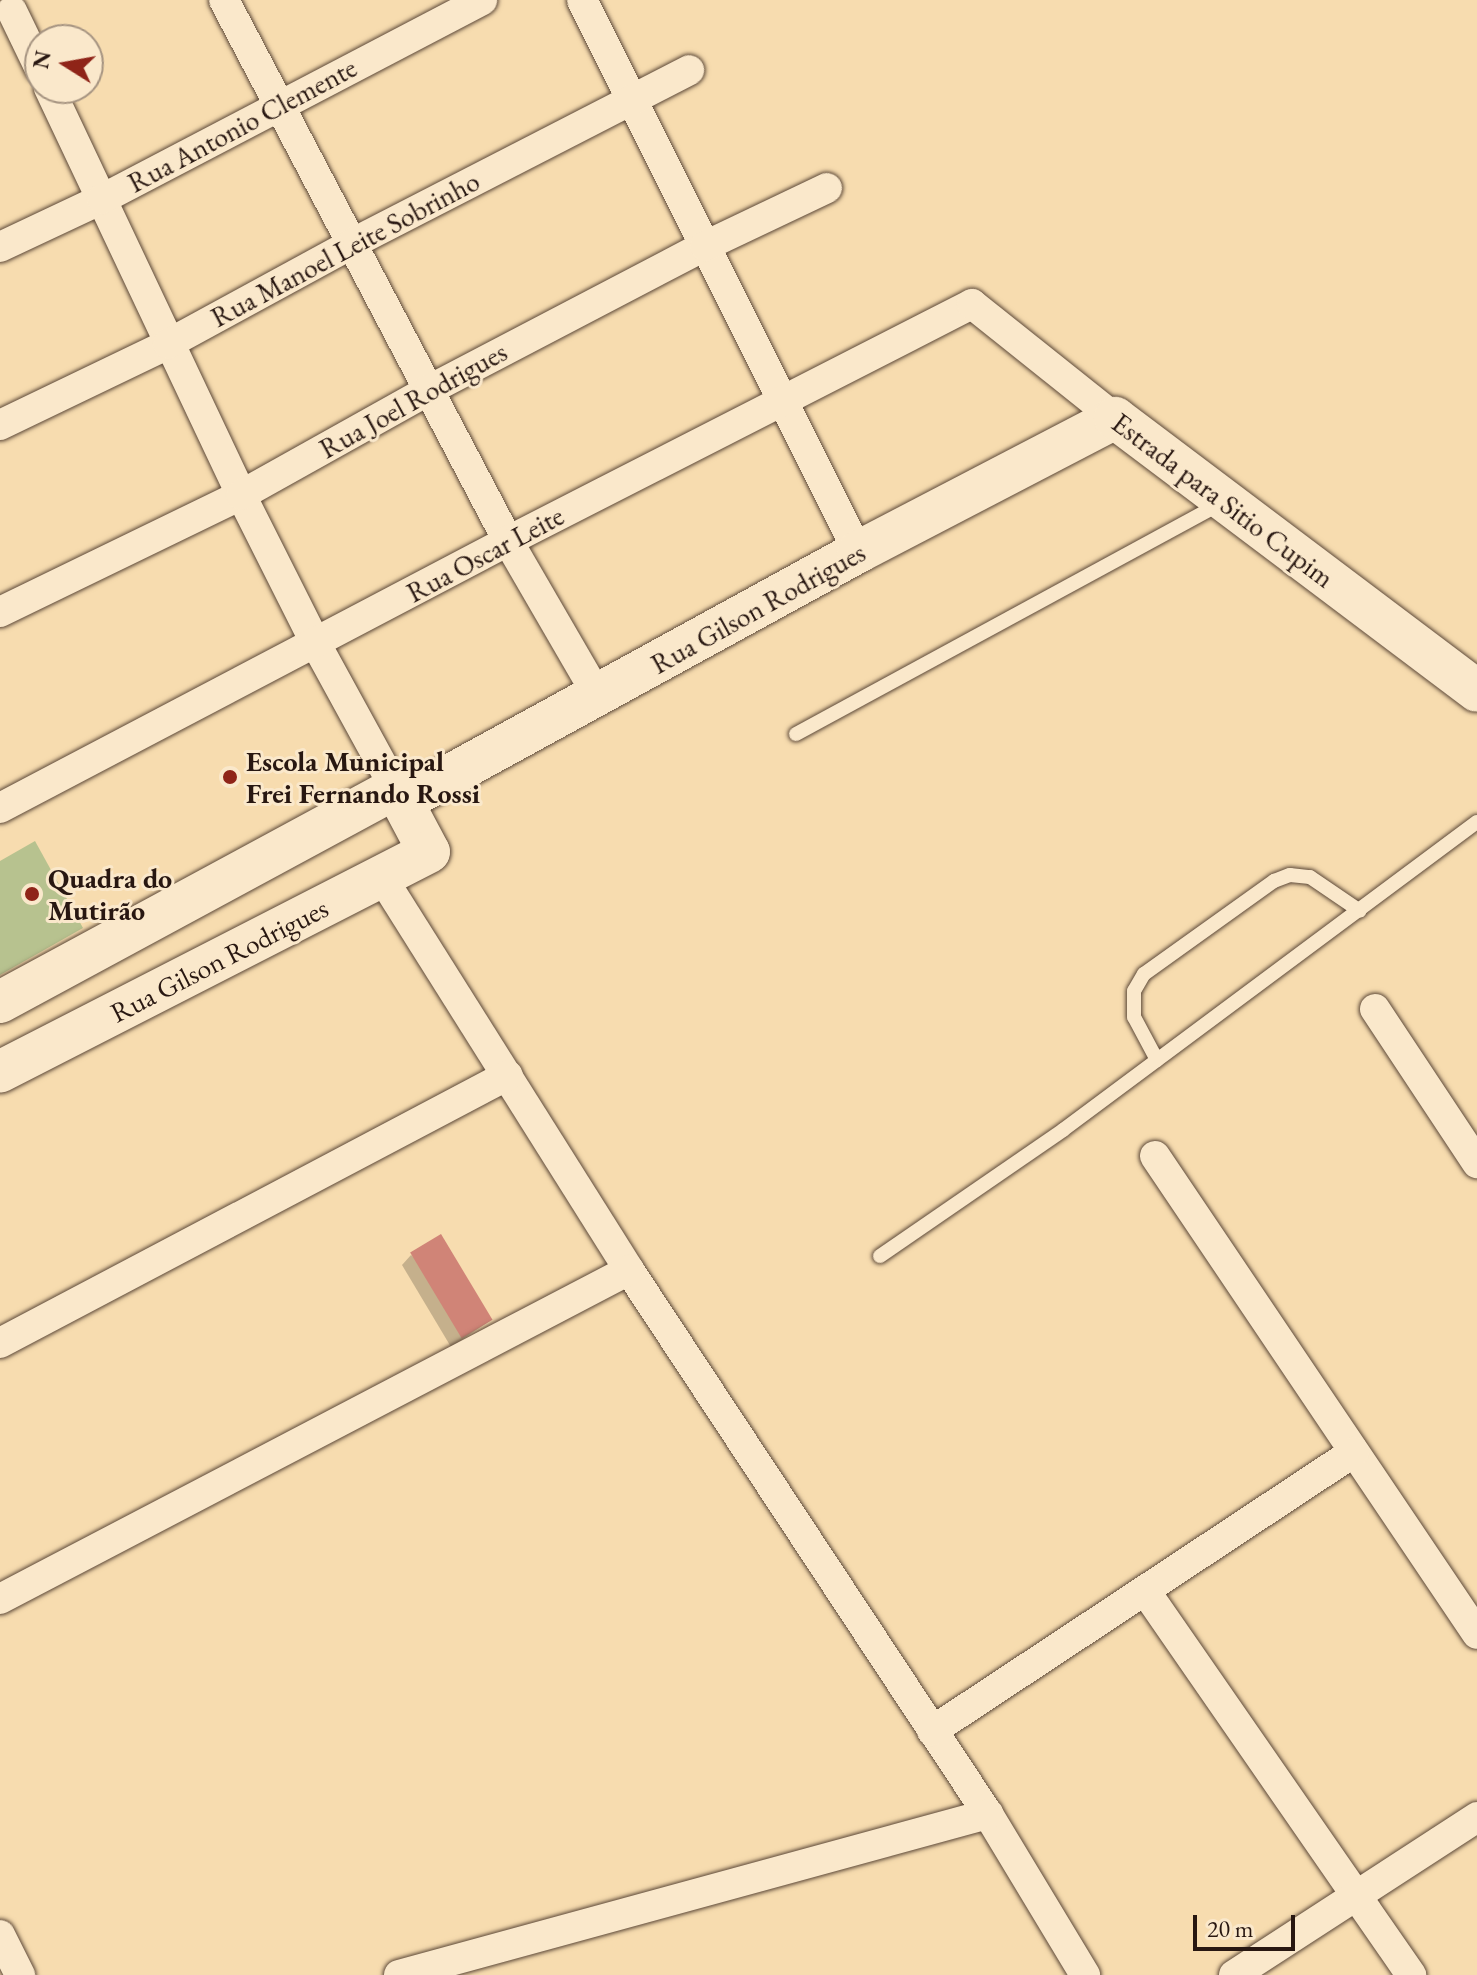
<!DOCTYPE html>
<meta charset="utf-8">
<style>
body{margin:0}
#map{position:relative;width:1477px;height:1975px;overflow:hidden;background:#f7dcaf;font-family:"EB Garamond",serif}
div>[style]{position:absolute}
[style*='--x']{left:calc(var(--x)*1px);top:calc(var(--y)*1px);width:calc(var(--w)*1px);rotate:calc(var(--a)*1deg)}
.green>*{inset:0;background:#b7c28f}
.shadow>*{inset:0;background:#0003}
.building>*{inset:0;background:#d08477;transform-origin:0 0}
.roads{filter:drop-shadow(0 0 2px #5c4838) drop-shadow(0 0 2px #5c4838)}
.lane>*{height:14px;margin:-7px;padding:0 7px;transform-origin:7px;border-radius:7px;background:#fae8cb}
.street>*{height:30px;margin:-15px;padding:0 15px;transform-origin:15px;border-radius:15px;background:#fae8cb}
.secondary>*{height:42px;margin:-21px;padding:0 21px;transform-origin:21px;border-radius:21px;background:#fae8cb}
.dots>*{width:22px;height:22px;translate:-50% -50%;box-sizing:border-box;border:4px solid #fae8cb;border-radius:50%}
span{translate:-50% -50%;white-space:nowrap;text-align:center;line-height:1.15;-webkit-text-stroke:6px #fae8cb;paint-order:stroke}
.street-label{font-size:28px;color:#281711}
.poi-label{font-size:28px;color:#281711;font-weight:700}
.left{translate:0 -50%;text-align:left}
.north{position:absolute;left:24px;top:24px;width:80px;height:80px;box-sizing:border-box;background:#fae8cb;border:2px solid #a69481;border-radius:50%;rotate:281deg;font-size:22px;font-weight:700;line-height:32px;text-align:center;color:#281711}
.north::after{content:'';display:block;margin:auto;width:28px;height:36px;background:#8f2418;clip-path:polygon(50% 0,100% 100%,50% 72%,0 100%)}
.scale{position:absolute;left:1193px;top:1915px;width:102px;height:36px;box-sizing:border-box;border:4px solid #281711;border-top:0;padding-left:10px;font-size:24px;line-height:28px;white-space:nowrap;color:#281711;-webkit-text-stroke:6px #fae8cb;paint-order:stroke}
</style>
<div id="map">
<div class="green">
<div style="clip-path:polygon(35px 841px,83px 928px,0 975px,0 861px)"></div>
</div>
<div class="shadow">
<div style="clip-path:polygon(411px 1255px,491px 1320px,451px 1347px,402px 1265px)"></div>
</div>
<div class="building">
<div style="left:441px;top:1234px;width:100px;height:36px;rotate:59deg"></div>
</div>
<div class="roads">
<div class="lane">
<div style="--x:796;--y:734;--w:485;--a:-28.5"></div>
<div style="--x:1157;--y:1060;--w:49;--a:-118.1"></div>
<div style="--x:1134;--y:1017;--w:26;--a:-90"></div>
<div style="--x:1134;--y:991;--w:20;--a:-60"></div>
<div style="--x:1144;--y:974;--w:160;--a:-35.6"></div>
<div style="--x:1274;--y:881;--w:17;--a:-21"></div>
<div style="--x:1290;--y:875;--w:20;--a:6"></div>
<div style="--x:1310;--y:877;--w:60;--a:34.2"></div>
<div style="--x:880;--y:1256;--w:222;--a:-34.5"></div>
<div style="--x:1063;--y:1130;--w:516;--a:-36.65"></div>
</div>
<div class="street">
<div style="--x:224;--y:0;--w:611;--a:62.3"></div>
<div style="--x:508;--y:541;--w:179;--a:59.9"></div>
<div style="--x:582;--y:0;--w:617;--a:63.43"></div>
<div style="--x:12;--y:11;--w:64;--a:64.2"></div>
<div style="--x:49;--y:88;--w:450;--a:64.7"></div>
<div style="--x:241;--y:495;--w:167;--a:63.3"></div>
<div style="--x:316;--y:644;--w:164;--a:61.3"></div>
<div style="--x:0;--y:247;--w:113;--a:-25.2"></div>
<div style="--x:102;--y:199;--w:429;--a:-27.6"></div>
<div style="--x:0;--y:425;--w:187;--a:-25.7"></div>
<div style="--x:168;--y:344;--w:211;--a:-28.6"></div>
<div style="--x:353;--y:243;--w:378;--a:-27.2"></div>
<div style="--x:0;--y:612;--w:268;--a:-25.9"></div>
<div style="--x:241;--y:495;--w:215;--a:-29.2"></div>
<div style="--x:429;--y:390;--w:311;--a:-27.6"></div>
<div style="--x:705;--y:246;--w:135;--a:-25.4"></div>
<div style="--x:0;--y:808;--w:574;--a:-27.73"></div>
<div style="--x:508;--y:541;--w:521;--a:-27.06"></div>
<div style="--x:972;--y:304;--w:183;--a:38.6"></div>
<div style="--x:381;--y:876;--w:466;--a:57.8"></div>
<div style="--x:629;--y:1270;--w:652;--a:56.58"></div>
<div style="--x:988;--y:1814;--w:188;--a:58.9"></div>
<div style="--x:1375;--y:1009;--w:185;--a:56.5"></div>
<div style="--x:1155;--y:1156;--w:576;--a:56.03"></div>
<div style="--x:0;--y:1343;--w:574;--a:-27.81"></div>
<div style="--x:1146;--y:1592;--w:466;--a:55.3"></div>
<div style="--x:0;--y:1599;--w:710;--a:-27.61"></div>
<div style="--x:932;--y:1731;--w:506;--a:-33.47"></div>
<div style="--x:0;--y:1935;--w:45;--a:63.4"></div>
<div style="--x:399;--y:1975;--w:611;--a:-15.29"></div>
<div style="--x:1234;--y:1975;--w:290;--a:-33"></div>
</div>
<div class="secondary">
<div style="--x:403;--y:801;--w:519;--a:-28.69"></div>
<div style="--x:858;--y:552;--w:290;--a:-27.5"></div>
<div style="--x:1115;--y:418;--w:453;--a:37"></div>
<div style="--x:0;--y:1002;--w:449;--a:-28.4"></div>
<div style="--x:395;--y:788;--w:72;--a:62"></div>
<div style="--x:429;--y:852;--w:482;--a:152.9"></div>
</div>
</div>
<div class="dots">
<div style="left:230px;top:777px;background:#8f2418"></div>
<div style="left:32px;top:894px;background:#8f2418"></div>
</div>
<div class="street-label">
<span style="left:242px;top:125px;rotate:-28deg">Rua Antonio Clemente</span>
<span style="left:345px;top:249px;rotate:-28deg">Rua Manoel Leite Sobrinho</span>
<span style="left:413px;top:400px;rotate:-29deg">Rua Joel Rodrigues</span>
<span style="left:1223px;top:500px;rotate:37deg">Estrada para Sitio Cupim</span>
<span style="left:485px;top:554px;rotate:-28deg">Rua Oscar Leite</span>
<span style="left:758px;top:608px;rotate:-29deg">Rua Gilson Rodrigues</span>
<span style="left:219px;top:960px;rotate:-27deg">Rua Gilson Rodrigues</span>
</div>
<div class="poi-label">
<span class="left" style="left:246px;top:777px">Escola Municipal<br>Frei Fernando Rossi</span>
<span class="left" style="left:48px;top:894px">Quadra do<br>Mutirão</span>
</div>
<div class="north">N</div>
<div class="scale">20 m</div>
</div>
